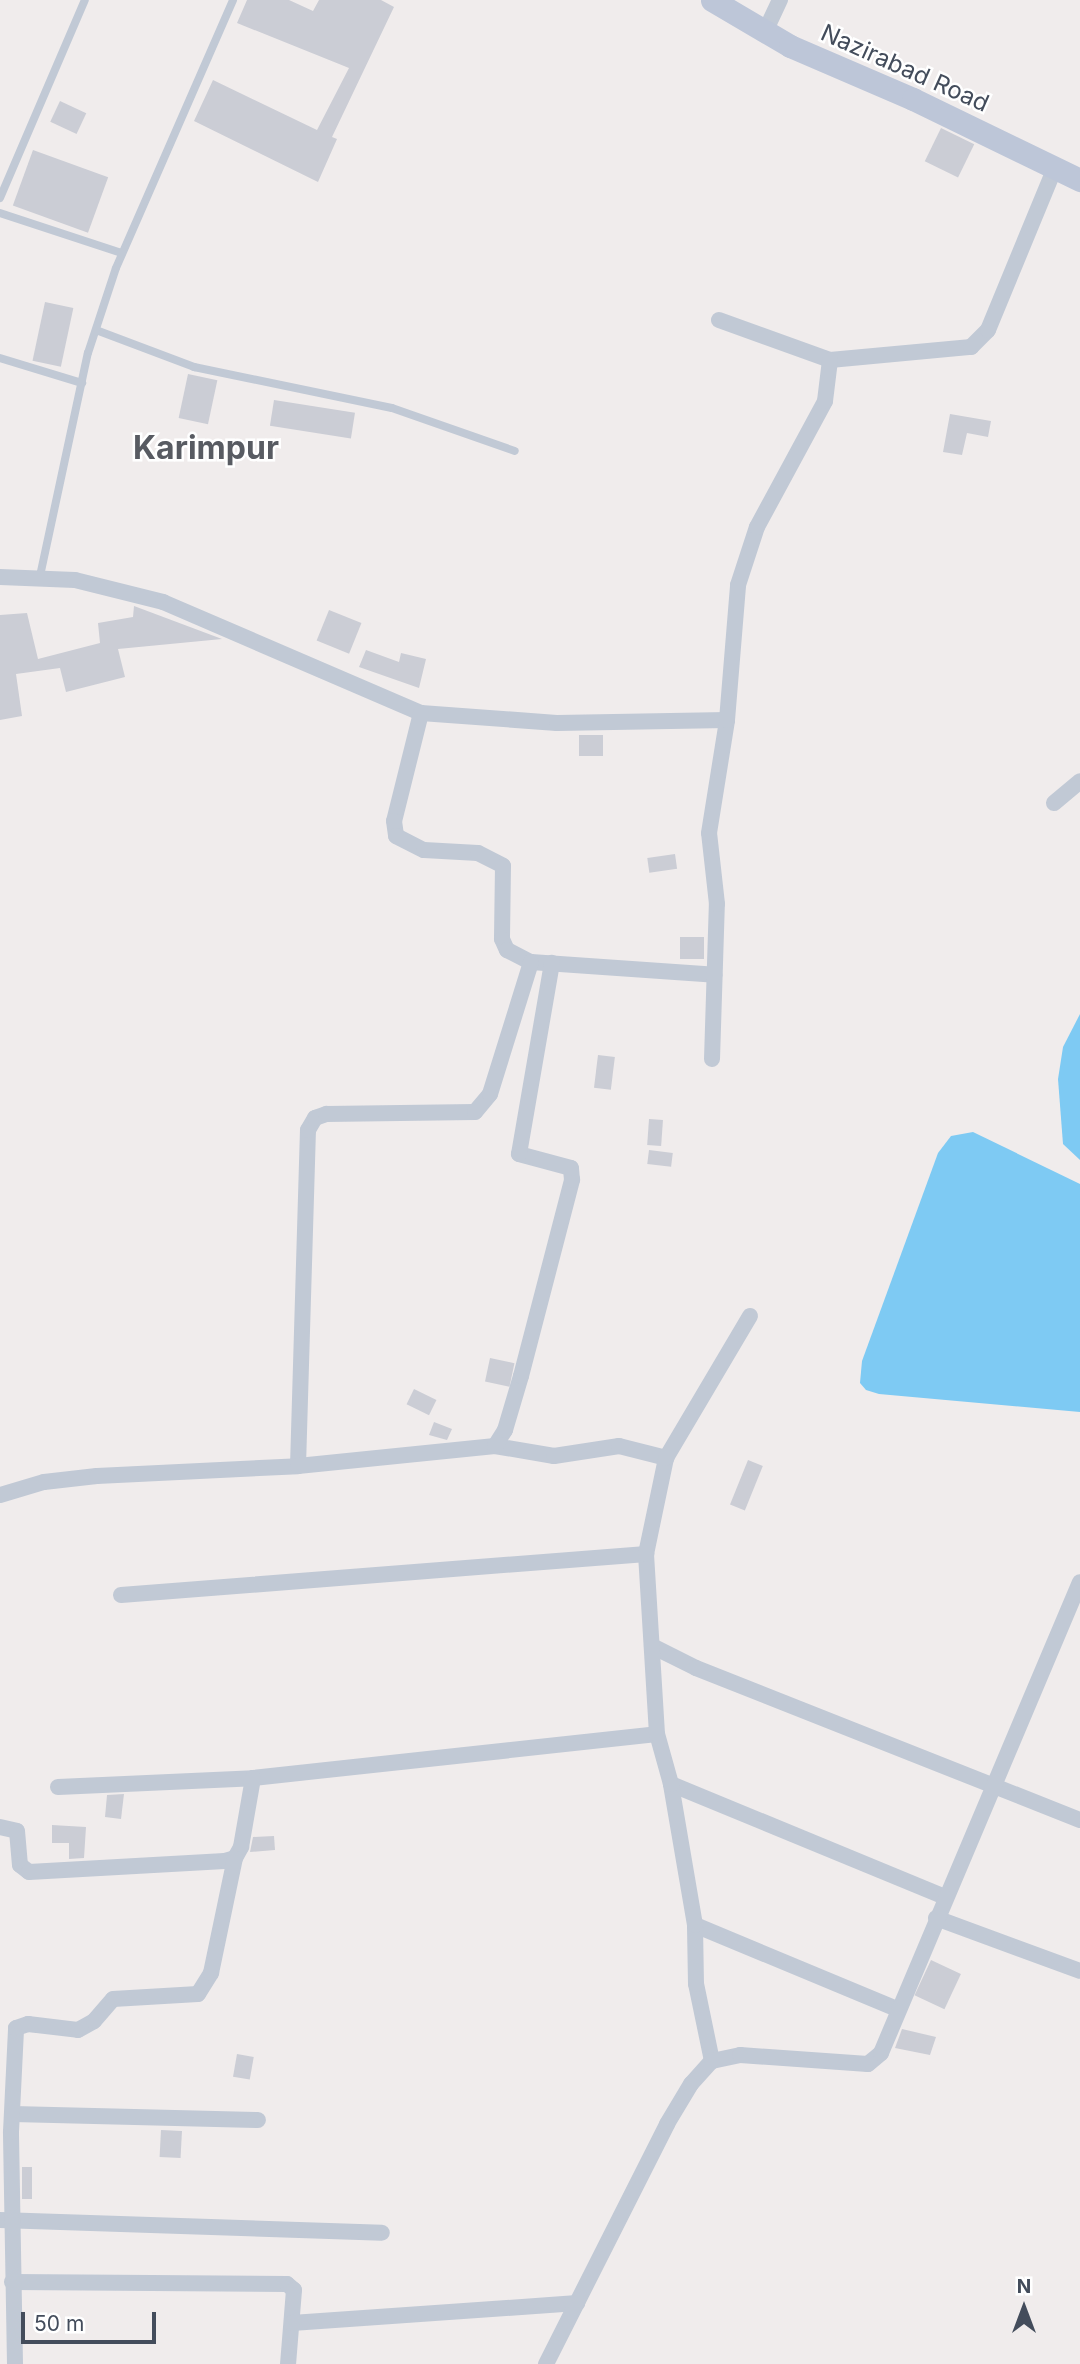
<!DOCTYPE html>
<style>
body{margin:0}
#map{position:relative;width:1080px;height:2364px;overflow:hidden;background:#f0ecec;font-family:Inter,sans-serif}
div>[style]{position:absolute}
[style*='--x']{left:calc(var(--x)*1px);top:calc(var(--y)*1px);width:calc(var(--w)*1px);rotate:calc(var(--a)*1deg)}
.water>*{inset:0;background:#7ecaf3}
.building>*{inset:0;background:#cbcdd5;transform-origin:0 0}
.service>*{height:8px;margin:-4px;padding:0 4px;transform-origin:4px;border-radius:4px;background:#c1c9d5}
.minor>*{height:16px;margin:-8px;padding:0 8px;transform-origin:8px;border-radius:8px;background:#c1c9d5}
.secondary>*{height:23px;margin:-11.5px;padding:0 11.5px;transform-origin:11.5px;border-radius:11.5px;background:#bdc6d8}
span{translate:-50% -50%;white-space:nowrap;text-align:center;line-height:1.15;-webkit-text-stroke:5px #fff;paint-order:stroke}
.street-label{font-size:24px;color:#434c5b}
.district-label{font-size:32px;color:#585b62;font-weight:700}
.north{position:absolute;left:989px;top:2273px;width:70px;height:70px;-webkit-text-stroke:5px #fff;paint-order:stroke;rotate:0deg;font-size:19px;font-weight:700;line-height:28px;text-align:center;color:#434c5b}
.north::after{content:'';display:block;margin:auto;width:24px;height:32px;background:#434c5b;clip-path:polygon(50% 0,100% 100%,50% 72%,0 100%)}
.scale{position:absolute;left:21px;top:2312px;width:135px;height:32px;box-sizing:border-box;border:4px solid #434c5b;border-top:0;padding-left:9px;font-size:21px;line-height:24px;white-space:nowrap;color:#434c5b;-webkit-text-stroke:5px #fff;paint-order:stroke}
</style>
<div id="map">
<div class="water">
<div style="clip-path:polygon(1080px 1014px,1080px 1160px,1063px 1144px,1058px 1079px,1063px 1047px)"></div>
<div style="clip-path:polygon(973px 1132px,1080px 1184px,1080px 1412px,879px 1394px,866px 1390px,860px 1383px,862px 1361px,938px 1153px,951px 1136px)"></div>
</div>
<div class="building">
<div style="clip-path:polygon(247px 0,289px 0,313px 11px,319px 0,381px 0,394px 7px,332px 137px,337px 139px,318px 182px,194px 121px,213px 80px,317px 130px,349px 68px,237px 23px)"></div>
<div style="left:60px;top:101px;width:29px;height:23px;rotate:25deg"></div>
<div style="left:941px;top:128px;width:37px;height:37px;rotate:26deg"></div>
<div style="left:33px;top:150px;width:80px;height:59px;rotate:20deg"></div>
<div style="left:45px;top:302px;width:29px;height:60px;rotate:12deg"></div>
<div style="left:188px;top:374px;width:30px;height:45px;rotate:12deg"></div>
<div style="left:274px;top:400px;width:82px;height:26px;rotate:9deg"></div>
<div style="clip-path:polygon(950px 414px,991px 421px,988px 437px,967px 433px,962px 455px,943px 452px)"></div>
<div style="clip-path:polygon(134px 606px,222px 639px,118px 649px,125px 677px,66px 692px,60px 668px,16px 674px,22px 716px,0 720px,0 615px,27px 613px,38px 659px,100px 643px,98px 623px,133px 617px)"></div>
<div style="left:329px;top:610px;width:35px;height:33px;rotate:22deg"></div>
<div style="clip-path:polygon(366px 650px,399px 662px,401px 653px,426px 659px,419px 688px,359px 667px)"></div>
<div style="left:579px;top:735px;width:24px;height:21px"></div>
<div style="left:675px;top:854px;width:15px;height:28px;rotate:82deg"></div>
<div style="left:680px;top:937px;width:24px;height:22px"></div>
<div style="left:598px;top:1055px;width:17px;height:33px;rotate:7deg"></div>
<div style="left:649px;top:1119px;width:14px;height:26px;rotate:4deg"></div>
<div style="left:649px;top:1150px;width:24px;height:14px;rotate:7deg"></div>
<div style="left:490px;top:1358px;width:25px;height:24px;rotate:12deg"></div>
<div style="left:414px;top:1389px;width:25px;height:17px;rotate:26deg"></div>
<div style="clip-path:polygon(434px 1422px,452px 1429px,447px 1440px,429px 1435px)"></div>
<div style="left:748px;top:1460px;width:16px;height:48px;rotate:22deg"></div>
<div style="clip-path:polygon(124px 1794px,121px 1819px,105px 1817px,107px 1795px)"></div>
<div style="clip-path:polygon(52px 1825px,86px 1827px,84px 1858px,69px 1859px,69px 1843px,52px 1843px)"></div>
<div style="clip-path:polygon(274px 1836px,275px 1850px,250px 1852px,253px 1837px)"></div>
<div style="left:931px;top:1960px;width:33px;height:39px;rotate:25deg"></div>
<div style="clip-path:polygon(902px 2029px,936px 2037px,930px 2055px,895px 2048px)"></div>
<div style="left:237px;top:2054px;width:17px;height:23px;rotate:10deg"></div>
<div style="left:161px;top:2130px;width:21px;height:27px;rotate:3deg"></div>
<div style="left:22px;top:2167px;width:10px;height:32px"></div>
</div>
<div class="service">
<div style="--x:0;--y:198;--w:215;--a:-66.8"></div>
<div style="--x:0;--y:213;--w:128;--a:18.2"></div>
<div style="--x:96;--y:330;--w:105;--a:20.7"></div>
<div style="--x:194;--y:367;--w:202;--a:11.7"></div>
<div style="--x:392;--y:408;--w:130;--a:19.3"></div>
<div style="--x:0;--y:358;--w:86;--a:17"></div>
<div style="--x:40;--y:576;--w:228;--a:-77.9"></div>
<div style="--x:88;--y:353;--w:89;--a:-71.8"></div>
<div style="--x:116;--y:268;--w:292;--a:-66.4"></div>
</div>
<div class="minor">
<div style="--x:764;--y:34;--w:38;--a:-65"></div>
<div style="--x:719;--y:320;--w:118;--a:19.8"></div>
<div style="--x:830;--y:360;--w:142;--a:-5.3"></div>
<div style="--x:971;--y:347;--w:24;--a:-45"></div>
<div style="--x:988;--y:330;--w:178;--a:-67.6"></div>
<div style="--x:0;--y:577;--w:75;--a:2.3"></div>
<div style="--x:75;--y:580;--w:91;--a:14"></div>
<div style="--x:163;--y:602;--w:281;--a:23.3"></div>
<div style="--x:421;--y:713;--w:136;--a:4.2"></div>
<div style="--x:557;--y:723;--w:170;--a:-1"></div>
<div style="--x:421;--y:713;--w:111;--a:104"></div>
<div style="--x:394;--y:821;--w:15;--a:82"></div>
<div style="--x:396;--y:836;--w:31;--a:27"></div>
<div style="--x:424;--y:850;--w:54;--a:3.2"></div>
<div style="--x:478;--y:853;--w:28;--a:27"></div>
<div style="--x:503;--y:866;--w:73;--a:90.8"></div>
<div style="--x:502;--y:939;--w:12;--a:66"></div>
<div style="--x:507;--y:950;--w:27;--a:27"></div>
<div style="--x:531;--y:962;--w:184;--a:4"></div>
<div style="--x:1054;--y:803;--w:34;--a:-40"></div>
<div style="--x:712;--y:1059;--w:155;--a:-88.2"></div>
<div style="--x:717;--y:904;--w:71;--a:-96.4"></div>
<div style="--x:709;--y:833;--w:114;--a:-80.9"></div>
<div style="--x:727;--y:720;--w:135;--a:-85.3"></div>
<div style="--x:738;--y:585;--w:61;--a:-71.9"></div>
<div style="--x:757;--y:527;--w:143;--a:-61.6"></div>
<div style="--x:825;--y:401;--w:41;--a:-83"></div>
<div style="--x:495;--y:1446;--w:60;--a:9.6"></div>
<div style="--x:554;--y:1456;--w:66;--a:-8.7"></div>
<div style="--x:619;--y:1446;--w:49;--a:14.3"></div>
<div style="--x:298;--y:1466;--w:336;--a:-88.3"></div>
<div style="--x:308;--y:1130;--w:14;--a:-60"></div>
<div style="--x:315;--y:1118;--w:12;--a:-20"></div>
<div style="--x:326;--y:1114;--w:149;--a:-0.8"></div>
<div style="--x:475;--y:1112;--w:23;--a:-50"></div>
<div style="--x:490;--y:1094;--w:138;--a:-72.7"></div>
<div style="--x:0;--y:1495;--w:46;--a:-16.5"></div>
<div style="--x:44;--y:1482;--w:53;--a:-6.5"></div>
<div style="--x:97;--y:1476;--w:201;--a:-2.8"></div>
<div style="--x:298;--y:1466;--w:198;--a:-5.8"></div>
<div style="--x:495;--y:1446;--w:19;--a:-58"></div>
<div style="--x:505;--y:1430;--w:56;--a:-73.5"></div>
<div style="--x:521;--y:1376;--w:203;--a:-75.4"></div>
<div style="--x:572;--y:1180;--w:12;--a:-95"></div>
<div style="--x:571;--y:1168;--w:54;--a:-164.9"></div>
<div style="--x:519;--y:1154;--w:194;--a:-80.2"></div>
<div style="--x:121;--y:1595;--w:527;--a:-4.47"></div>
<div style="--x:652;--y:1646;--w:49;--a:26.6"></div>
<div style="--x:696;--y:1668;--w:413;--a:21.6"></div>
<div style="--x:671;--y:1784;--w:296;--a:22.4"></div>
<div style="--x:58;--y:1787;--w:195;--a:-2.6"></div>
<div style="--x:253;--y:1778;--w:406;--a:-6.2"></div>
<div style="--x:0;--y:1827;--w:17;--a:13"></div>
<div style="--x:17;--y:1831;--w:34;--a:85"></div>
<div style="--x:20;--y:1865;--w:11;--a:38"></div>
<div style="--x:29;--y:1872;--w:196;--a:-3.2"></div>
<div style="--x:225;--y:1861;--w:10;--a:-17"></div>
<div style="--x:235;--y:1858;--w:13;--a:-61"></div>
<div style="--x:241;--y:1847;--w:70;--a:-80.1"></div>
<div style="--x:936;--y:1918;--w:153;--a:20.2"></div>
<div style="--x:695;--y:1925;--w:219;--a:22.6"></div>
<div style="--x:712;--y:2061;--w:79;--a:-101.7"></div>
<div style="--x:696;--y:1984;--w:59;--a:-91"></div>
<div style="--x:695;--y:1925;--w:143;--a:-99.7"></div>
<div style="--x:671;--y:1784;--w:52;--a:-105.6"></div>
<div style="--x:657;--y:1734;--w:180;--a:-93.5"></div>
<div style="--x:646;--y:1554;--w:98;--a:-78.2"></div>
<div style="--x:666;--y:1458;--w:165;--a:-59.4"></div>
<div style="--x:13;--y:2114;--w:245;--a:1.4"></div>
<div style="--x:0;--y:2220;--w:382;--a:1.9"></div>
<div style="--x:12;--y:2282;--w:275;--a:0.4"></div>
<div style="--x:287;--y:2284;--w:9;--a:41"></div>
<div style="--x:294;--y:2290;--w:74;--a:94.6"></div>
<div style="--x:292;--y:2323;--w:286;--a:-4"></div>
<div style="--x:15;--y:2364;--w:232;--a:-91"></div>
<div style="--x:11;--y:2132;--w:104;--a:-87.2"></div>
<div style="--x:16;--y:2028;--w:13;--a:-18"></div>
<div style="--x:28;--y:2024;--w:50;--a:6.8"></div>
<div style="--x:78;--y:2030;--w:18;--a:-29"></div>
<div style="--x:94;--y:2021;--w:29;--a:-49"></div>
<div style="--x:113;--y:1999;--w:85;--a:-3.4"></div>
<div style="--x:198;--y:1994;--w:25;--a:-58"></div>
<div style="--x:211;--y:1973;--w:117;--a:-78.2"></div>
<div style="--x:546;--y:2364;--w:269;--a:-63.2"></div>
<div style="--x:667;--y:2124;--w:47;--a:-59"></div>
<div style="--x:691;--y:2084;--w:31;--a:-48"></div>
<div style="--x:712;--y:2061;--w:29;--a:-12"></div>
<div style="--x:740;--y:2055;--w:128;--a:4"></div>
<div style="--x:868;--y:2064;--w:17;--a:-40"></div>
<div style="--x:881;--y:2053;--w:511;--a:-67.1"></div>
</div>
<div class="secondary">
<div style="--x:712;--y:0;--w:91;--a:30.5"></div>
<div style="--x:790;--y:46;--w:134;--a:23.3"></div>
<div style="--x:913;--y:99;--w:186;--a:25.9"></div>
</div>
<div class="street-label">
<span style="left:905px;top:68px;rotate:24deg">Nazirabad Road</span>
</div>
<div class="district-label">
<span style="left:206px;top:448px">Karimpur</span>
</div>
<div class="north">N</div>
<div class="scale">50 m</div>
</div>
